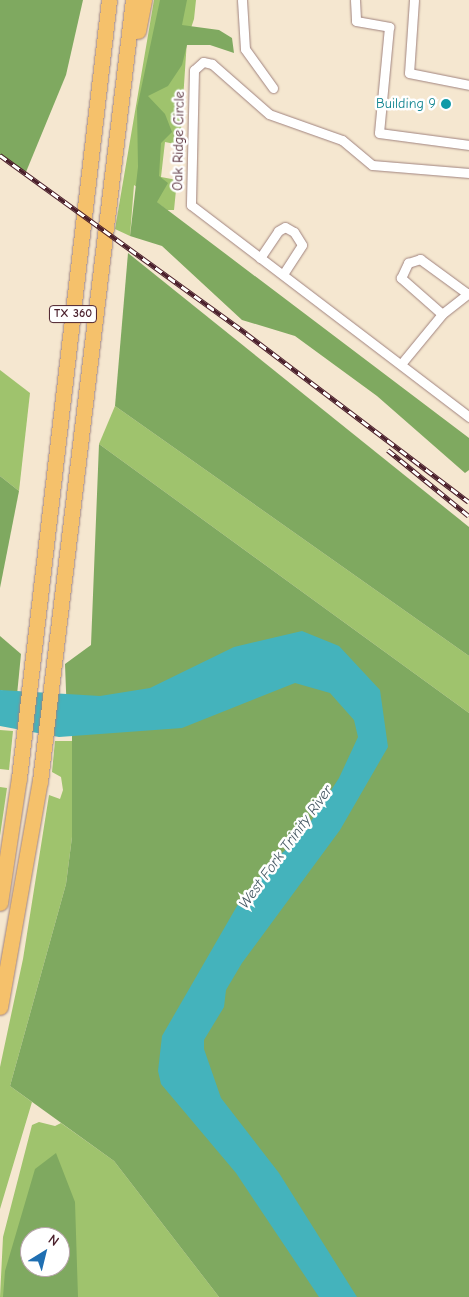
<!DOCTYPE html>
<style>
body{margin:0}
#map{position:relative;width:469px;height:1297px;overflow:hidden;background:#f5e7d0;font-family:"Comic Neue",sans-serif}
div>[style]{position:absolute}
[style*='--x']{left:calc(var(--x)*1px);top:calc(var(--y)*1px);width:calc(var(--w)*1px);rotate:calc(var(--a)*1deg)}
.green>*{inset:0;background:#9fc36d}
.forest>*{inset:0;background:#7fa960}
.water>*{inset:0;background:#44b3bc}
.roads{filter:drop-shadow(0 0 1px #a0837e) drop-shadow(0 0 1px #a0837e)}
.minor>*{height:9px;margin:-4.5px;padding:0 4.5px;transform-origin:4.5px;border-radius:4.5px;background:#fff}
.motorway>*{height:15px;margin:-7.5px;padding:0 7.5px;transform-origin:7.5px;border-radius:7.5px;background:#f5c16b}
.rail>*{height:4.5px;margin-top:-2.25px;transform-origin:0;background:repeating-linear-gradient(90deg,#fff 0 8px,#4a1f2b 0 16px);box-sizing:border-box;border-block:1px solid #4a1f2b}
.dots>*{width:14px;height:14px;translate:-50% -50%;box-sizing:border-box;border:2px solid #fff;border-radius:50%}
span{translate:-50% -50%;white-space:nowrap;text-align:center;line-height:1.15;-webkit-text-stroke:5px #fff;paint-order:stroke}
.shield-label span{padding:1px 4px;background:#fff;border:1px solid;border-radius:4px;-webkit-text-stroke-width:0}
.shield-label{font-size:12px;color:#4a1f2b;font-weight:700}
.culture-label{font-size:14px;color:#0d838f}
.right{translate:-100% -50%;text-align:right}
.street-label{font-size:14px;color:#4a1f2b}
.water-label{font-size:15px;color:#485a65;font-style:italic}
.north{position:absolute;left:20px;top:1227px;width:50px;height:50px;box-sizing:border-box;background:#fff;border:1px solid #b7a5aa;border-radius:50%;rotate:36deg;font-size:14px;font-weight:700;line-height:20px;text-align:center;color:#4a1f2b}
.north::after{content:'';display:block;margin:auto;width:18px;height:22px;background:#1f6fb2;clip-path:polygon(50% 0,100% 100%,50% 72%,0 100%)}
</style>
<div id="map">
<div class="green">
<div style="clip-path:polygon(154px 0,196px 0,194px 19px,187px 40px,180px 145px,165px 142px,161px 177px,177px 180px,174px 210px,167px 210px,134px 185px,130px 236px,115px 229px)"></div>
<div style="clip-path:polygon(0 370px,30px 393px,19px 491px,0 476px)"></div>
<div style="clip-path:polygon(115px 406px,469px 656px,469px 713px,99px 444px)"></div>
<div style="clip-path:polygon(0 730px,13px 731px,9px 770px,0 769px)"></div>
<div style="clip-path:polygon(55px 741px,72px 741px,72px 837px,66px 884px,10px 1086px,32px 1102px,0 1209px,0 1067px,23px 959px,49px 795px,60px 799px,63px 790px,61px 777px,52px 772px)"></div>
<div style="clip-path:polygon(0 787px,7px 788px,0 836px)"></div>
<div style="clip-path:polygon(evenodd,39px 1122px,55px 1126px,61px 1123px,114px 1161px,219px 1297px,0 1297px,3px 1237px,32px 1125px,39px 1122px,30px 1237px,60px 1237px,60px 1267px,30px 1267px,30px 1237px)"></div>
</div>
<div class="forest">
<div style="clip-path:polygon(0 0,83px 0,66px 75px,26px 172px,0 155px)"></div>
<div style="clip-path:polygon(160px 0,187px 0,182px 25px,219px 30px,232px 38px,234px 53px,210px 45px,187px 45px,182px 65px,168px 86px,148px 96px,165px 114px,172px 132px,161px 143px,159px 176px,168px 183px,157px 202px,469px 438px,469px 470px,465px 473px,377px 396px,295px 336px,242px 320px,162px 246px,130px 236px,138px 167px,137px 108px)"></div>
<div style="clip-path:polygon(128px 253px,469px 527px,469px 656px,115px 406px)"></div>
<div style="clip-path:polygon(99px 444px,469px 713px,469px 1297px,219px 1297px,114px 1161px,10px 1086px,66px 884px,72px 837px,72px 730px,67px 717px,65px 664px,91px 645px)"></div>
<div style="clip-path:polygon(0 476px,19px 491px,0 588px)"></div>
<div style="clip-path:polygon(0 636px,21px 654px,17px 695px,0 690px)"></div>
<div style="clip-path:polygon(evenodd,56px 1153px,75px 1202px,78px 1297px,3px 1297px,5px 1271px,35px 1169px,56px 1153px,30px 1237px,60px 1237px,60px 1267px,30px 1267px,30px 1237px)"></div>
</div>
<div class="water">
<div style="clip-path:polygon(302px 631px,339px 646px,380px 690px,388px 747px,340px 830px,242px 963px,226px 990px,224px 1007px,204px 1040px,204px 1049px,221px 1098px,279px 1173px,357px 1297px,319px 1297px,236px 1173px,161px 1084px,158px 1071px,162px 1036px,237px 906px,271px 863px,302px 835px,339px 778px,358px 737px,354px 720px,330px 693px,295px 683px,182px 728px,59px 737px,0 726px,0 690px,100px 696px,150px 688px,234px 647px)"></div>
</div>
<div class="roads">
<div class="minor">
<div style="--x:242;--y:0;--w:49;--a:86.5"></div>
<div style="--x:245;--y:49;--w:48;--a:54.3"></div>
<div style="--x:355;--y:0;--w:21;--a:87"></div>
<div style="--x:356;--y:21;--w:34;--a:10"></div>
<div style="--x:389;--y:27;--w:106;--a:95.4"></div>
<div style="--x:379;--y:133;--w:91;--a:7.6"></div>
<div style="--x:414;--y:0;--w:73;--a:93.9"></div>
<div style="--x:409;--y:73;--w:61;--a:11.3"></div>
<div style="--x:469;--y:173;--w:97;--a:-175.3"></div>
<div style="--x:372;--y:165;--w:39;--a:-140"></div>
<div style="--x:342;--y:140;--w:77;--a:-160.4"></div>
<div style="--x:269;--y:114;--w:76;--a:-138.7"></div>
<div style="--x:212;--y:64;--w:9;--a:-167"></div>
<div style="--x:203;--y:62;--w:12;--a:138"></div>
<div style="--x:194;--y:70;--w:135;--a:91.3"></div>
<div style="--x:191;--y:205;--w:350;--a:37.3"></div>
<div style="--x:260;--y:258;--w:32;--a:-56"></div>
<div style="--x:278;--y:231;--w:8;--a:-30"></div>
<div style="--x:285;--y:227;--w:10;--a:29"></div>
<div style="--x:294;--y:232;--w:15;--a:58"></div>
<div style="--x:302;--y:245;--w:35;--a:123"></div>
<div style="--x:442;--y:314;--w:55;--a:-138.7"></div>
<div style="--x:401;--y:278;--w:17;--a:-65"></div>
<div style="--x:408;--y:263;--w:13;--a:-18"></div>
<div style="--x:420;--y:259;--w:59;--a:36.1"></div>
<div style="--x:401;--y:364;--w:65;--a:-50.6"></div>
<div style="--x:442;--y:314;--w:34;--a:-38"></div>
</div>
<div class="motorway">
<div style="--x:138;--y:31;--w:32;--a:-79"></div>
<div style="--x:0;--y:903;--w:126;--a:-81.4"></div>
<div style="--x:19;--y:778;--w:783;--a:-83.4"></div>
<div style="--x:0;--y:1007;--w:230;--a:-80"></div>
<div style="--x:40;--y:781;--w:787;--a:-83.21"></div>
</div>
</div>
<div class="rail">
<div style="--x:0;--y:155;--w:305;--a:35.9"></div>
<div style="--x:247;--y:334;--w:278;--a:37.1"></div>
<div style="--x:388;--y:450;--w:104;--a:39.2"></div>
</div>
<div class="dots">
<div style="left:446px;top:104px;background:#0f9aa8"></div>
</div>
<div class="shield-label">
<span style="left:73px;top:314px">TX 360</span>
</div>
<div class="culture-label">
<span class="right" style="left:436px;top:104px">Building 9</span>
</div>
<div class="street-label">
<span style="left:179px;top:141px;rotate:-89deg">Oak Ridge Circle</span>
</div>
<div class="water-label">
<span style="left:286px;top:847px;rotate:-54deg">West Fork Trinity River</span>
</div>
<div class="north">N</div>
</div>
